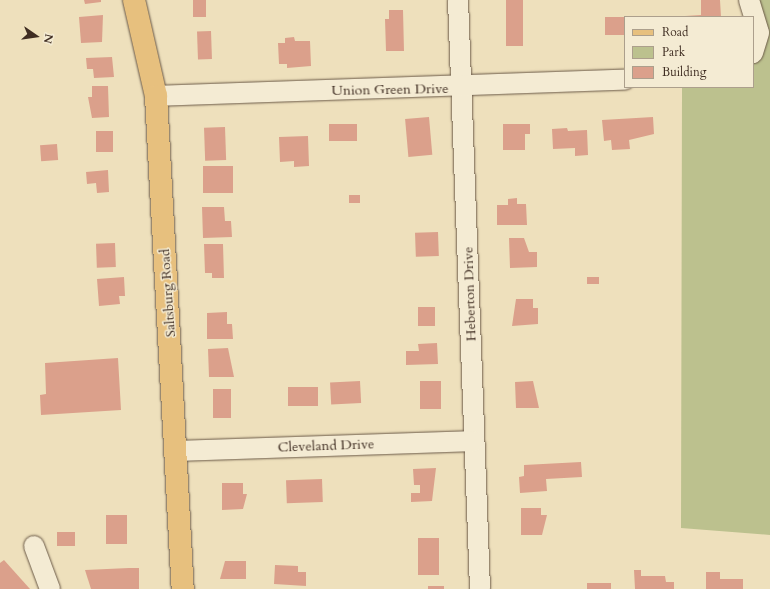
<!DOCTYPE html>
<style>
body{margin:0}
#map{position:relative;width:770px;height:589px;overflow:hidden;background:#eee0bc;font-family:Cardo,serif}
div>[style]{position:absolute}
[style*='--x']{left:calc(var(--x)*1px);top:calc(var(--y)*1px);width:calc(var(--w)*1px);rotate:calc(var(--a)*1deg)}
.green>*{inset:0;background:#bcc18e}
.building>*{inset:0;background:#dba08b;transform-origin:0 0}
.roads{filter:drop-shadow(0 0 1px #6b5a48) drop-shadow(0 0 1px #6b5a48)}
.minor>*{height:20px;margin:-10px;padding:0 10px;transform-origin:10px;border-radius:10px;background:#f4ebd3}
.major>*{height:22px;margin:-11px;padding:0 11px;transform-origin:11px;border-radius:11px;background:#e7c07e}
span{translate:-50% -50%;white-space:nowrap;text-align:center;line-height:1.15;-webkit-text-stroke:3px #f4ebd3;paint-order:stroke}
.street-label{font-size:14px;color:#3f2d22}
.legend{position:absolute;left:624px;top:16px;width:130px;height:72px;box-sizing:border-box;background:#f4ebd3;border:1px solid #ac9f8c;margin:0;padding:5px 7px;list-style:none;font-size:12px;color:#3f2d22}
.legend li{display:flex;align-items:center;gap:8px;height:20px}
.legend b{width:20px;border:1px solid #ac9f8c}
.north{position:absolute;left:16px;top:16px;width:40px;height:40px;-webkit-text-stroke:3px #f4ebd3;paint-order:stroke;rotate:103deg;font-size:11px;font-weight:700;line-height:16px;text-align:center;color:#3f2d22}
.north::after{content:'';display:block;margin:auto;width:14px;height:18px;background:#3f2d22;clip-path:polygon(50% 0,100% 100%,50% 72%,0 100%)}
</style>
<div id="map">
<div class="green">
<div style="clip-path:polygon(747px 0,770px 0,770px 535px,681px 528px,682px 87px,753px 87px,753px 37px)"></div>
</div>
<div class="building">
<div style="clip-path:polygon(84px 0,101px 0,101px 2px,85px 4px)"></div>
<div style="left:193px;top:0;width:13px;height:17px"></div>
<div style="left:506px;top:0;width:17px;height:46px"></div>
<div style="clip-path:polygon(701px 0,720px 0,721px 17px,669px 17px,701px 15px)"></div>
<div style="clip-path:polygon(389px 10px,403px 10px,404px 51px,386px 51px,385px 19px,389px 19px)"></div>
<div style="clip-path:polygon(103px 15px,102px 42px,81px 43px,79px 17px)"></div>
<div style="left:625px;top:17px;width:18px;height:20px;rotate:90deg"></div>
<div style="left:211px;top:31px;width:28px;height:14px;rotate:88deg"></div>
<div style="clip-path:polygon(294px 37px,295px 41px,310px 41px,311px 66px,287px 68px,287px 64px,279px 64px,278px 43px,285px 43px,285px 38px)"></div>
<div style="clip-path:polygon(112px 57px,114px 77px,94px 78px,93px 69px,87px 69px,86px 58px)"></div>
<div style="clip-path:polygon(92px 86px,108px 86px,109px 117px,92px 118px,88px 97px,92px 97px)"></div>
<div style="left:429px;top:117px;width:38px;height:24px;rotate:85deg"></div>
<div style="clip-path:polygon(653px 117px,654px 134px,629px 140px,630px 149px,612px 150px,611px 140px,604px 141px,602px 120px)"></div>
<div style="left:329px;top:124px;width:28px;height:17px"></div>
<div style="clip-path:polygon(503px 124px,530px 124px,530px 134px,525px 134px,525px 150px,503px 150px)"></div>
<div style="left:225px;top:127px;width:33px;height:21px;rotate:88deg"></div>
<div style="clip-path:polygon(567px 128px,568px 131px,587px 130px,588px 155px,575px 156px,575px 148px,553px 149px,552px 129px)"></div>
<div style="left:96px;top:131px;width:17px;height:21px"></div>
<div style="clip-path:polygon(308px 136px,309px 166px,294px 167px,294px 161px,280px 162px,279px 137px)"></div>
<div style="left:57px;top:144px;width:16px;height:17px;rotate:86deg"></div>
<div style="left:233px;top:166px;width:27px;height:30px;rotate:90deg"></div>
<div style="clip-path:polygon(108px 170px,109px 192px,97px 193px,96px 183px,87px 184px,86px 172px)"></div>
<div style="left:349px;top:195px;width:11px;height:8px"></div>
<div style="clip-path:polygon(517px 198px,517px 204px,526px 204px,527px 225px,497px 225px,497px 205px,508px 205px,508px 199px)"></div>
<div style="clip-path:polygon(202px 207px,224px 207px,225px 221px,231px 221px,232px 237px,203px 238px)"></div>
<div style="left:438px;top:232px;width:24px;height:23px;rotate:88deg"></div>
<div style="clip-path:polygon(509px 238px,524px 238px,529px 252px,537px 252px,537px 267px,510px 268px)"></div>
<div style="left:115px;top:243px;width:24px;height:19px;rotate:88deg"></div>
<div style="clip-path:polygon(204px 244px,223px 244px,224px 278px,212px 278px,212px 273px,205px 273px)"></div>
<div style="clip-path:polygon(124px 277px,125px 296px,119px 296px,120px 304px,99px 306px,97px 279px)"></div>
<div style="left:587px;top:277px;width:12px;height:7px"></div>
<div style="clip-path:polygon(516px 299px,533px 299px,533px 308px,538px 308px,538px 324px,512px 326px)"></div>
<div style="left:418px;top:307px;width:17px;height:19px"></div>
<div style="clip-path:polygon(227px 312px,227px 324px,232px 324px,233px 339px,207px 339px,207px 313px)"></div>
<div style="clip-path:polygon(437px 343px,438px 364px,406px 365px,406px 351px,419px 351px,418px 344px)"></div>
<div style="clip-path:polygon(228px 348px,234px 377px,209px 377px,208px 349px)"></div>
<div style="clip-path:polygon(118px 358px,121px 410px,41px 415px,40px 395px,46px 394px,45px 363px)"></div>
<div style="left:360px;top:381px;width:22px;height:30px;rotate:87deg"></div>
<div style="left:420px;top:381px;width:21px;height:28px"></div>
<div style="clip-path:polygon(533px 381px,539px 408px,516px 408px,515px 382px)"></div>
<div style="left:318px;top:387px;width:19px;height:30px;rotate:90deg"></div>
<div style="left:213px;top:389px;width:18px;height:29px"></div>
<div style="clip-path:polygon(581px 462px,582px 477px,546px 479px,547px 491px,520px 493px,519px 477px,524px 476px,524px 465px)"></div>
<div style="clip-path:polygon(436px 468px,432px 501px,411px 502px,411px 493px,420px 493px,420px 485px,414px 485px,413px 469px)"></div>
<div style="left:322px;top:479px;width:23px;height:36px;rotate:88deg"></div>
<div style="clip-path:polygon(222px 483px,243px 483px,243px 494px,247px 494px,243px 509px,222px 510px)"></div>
<div style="clip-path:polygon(521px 508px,541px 508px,541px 515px,547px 515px,542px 535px,521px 535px)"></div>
<div style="left:106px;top:515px;width:21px;height:29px"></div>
<div style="left:57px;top:532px;width:18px;height:14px"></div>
<div style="left:418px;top:538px;width:21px;height:37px"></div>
<div style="clip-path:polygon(4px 560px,30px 589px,0 589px,0 563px)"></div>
<div style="clip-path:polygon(225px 561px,246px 561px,246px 579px,220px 579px)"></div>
<div style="clip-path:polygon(275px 565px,298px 566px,298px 572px,306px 572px,306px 586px,274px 584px)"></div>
<div style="clip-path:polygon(129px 568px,139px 568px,139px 589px,91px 589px,85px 570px)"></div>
<div style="clip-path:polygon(634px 570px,641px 570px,641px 576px,665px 576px,666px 582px,674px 582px,674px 589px,635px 589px)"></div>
<div style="clip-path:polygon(706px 572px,720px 572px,720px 579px,743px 579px,743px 589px,706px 589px)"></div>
<div style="left:587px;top:583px;width:24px;height:6px"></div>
<div style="left:428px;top:586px;width:16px;height:3px"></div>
</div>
<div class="roads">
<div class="minor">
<div style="--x:458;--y:0;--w:589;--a:87.86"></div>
<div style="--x:749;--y:0;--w:34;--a:73"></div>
<div style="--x:759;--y:33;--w:21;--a:107"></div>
<div style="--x:156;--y:96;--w:469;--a:-2"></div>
<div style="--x:178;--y:451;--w:296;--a:-1.9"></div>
<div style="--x:34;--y:546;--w:46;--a:69.6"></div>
</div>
<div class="major">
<div style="--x:134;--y:0;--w:98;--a:77.1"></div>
<div style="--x:156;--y:96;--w:494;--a:86.9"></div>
</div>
</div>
<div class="street-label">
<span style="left:390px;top:90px;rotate:-1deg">Union Green Drive</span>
<span style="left:168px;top:293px;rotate:-94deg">Saltsburg Road</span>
<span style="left:470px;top:294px;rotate:-92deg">Heberton Drive</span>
<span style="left:326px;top:446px;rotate:-2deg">Cleveland Drive</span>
</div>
<ul class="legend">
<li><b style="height:5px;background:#e7c07e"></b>Road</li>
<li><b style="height:11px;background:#bcc18e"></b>Park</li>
<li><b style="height:11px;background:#dba08b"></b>Building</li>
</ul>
<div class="north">N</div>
</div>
